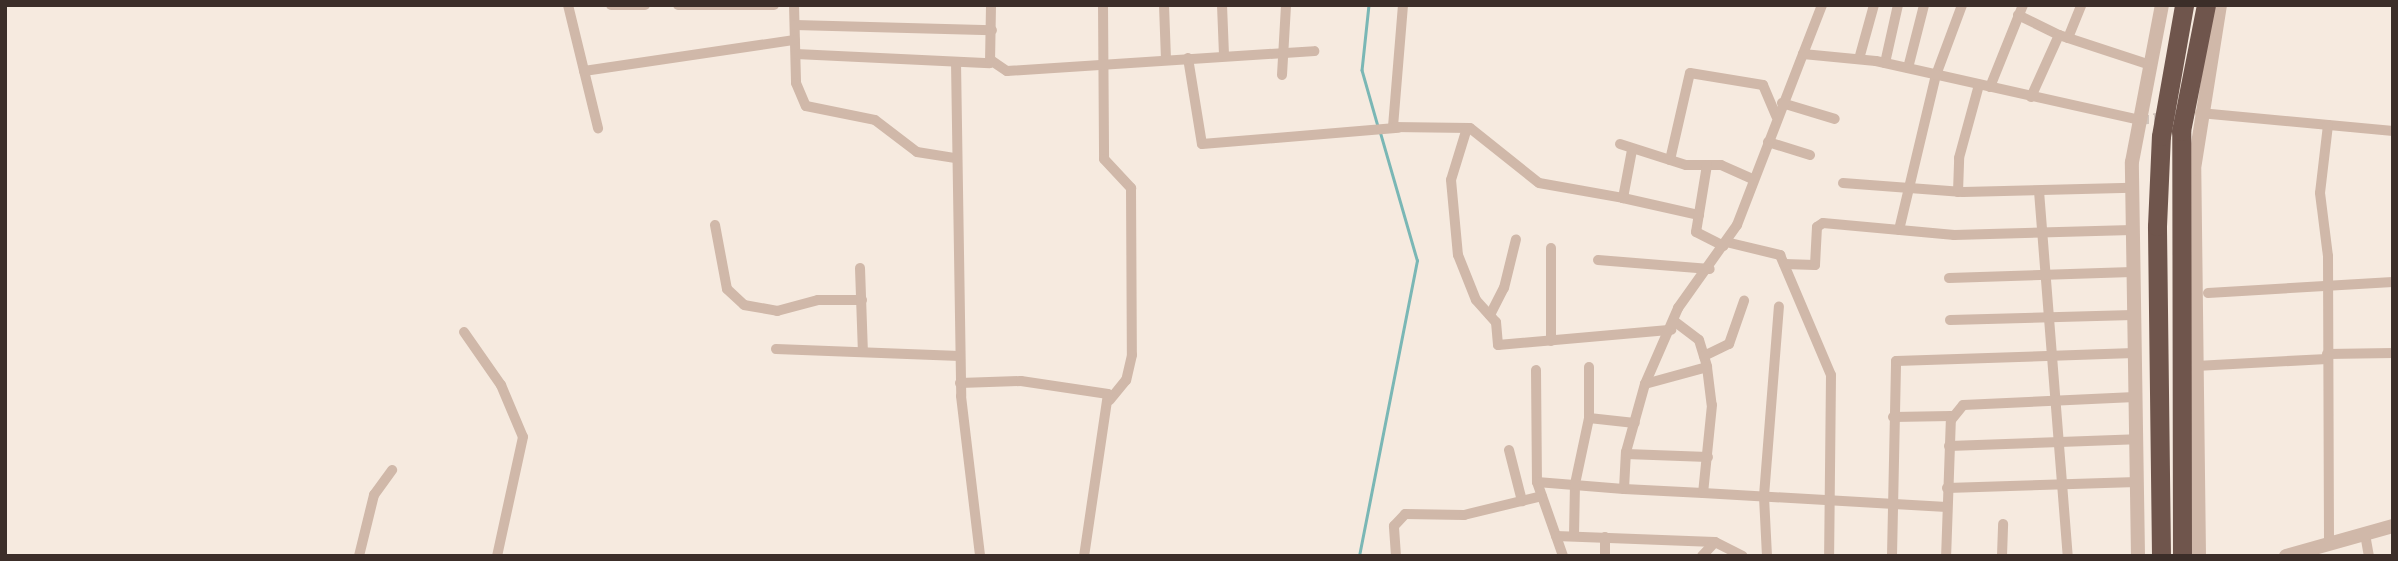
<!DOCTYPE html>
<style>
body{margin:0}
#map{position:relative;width:2398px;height:561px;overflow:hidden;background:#f6eadf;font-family:Helvetica,sans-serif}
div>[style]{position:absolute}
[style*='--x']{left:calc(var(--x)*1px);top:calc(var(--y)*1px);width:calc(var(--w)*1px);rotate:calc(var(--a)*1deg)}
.stream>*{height:2.5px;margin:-1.25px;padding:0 1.25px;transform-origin:1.25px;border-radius:1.25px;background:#7ab7b5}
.minor-tunnel>*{height:10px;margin-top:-5px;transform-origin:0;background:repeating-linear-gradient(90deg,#d1c4bb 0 10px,transparent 0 15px)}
.minor>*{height:10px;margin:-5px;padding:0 5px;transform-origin:5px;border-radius:5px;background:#d0b8a9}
.tertiary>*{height:14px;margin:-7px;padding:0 7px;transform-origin:7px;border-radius:7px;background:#d0b8a9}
.trunk>*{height:19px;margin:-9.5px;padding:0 9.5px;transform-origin:9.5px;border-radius:9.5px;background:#6f554c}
span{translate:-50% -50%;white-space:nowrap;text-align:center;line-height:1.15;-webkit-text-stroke:6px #fcf4ed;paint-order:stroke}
.frame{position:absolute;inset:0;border:7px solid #3c2e29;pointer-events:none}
</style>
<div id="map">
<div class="stream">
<div style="--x:1369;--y:5;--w:65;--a:96.1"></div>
<div style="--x:1362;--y:70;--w:58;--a:74.1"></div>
<div style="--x:1359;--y:556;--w:301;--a:-78.9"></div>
<div style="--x:1417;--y:261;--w:133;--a:-106.1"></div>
</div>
<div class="minor-tunnel">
<div style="--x:2139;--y:120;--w:61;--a:-6.5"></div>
</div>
<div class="minor">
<div style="--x:568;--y:5;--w:127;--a:76.3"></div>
<div style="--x:611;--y:5;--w:34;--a:0"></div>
<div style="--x:678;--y:5;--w:96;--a:0"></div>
<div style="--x:794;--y:5;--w:78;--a:88.5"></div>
<div style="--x:796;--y:83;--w:25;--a:67"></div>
<div style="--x:806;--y:106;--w:70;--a:11.5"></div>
<div style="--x:875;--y:120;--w:53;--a:37.3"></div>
<div style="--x:917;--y:152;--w:39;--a:9"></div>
<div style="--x:1103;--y:5;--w:154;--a:89.6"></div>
<div style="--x:1104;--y:159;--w:40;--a:47"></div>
<div style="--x:1131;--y:188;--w:167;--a:89.7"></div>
<div style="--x:1132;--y:355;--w:26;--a:103"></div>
<div style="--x:1126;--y:380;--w:26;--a:129"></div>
<div style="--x:1164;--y:5;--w:54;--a:87.9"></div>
<div style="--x:1222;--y:5;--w:50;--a:87.7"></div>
<div style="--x:1403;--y:5;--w:122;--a:94.7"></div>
<div style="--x:1393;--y:127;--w:77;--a:0.7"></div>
<div style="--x:1470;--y:128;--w:88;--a:38.6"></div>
<div style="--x:1539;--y:183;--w:85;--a:10.1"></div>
<div style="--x:2018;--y:15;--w:46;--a:26"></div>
<div style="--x:795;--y:25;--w:197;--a:1.5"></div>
<div style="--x:2068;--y:38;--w:35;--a:-68"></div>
<div style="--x:796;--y:54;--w:194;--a:2.7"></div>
<div style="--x:990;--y:63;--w:58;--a:-89"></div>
<div style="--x:1803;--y:54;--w:53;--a:-68.8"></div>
<div style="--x:1188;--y:58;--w:87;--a:80.8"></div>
<div style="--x:1202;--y:144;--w:197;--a:-4.7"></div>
<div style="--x:1859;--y:59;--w:56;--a:-74.5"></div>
<div style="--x:992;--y:61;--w:18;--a:34"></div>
<div style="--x:1007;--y:71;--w:308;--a:-3.7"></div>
<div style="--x:956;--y:62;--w:334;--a:89.1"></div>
<div style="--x:961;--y:396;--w:161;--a:83.2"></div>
<div style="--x:1885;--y:63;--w:59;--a:-77.4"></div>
<div style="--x:1908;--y:68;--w:65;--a:-75.7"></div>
<div style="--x:584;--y:71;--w:213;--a:-8.4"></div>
<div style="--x:1282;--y:75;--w:70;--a:-86.7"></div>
<div style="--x:1990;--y:87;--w:88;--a:-68.1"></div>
<div style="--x:2031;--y:97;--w:68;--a:-65.7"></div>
<div style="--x:2059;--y:35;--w:93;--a:18.2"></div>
<div style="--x:1782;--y:103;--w:55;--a:16.8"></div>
<div style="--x:2200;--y:113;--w:194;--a:5.3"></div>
<div style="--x:2328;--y:125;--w:68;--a:96.7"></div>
<div style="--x:2320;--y:193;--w:64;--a:82.8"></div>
<div style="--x:2328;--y:256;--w:288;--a:89.8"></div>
<div style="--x:1467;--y:128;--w:54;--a:107.1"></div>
<div style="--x:1451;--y:180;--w:75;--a:84.7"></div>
<div style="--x:1458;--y:255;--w:48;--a:68.2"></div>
<div style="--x:1476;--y:300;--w:30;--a:48"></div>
<div style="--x:1496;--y:322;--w:23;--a:85"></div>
<div style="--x:1498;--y:345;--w:174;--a:-5"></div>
<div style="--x:1768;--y:142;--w:44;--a:17.2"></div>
<div style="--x:1620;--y:144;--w:69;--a:17.7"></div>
<div style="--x:1686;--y:165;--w:35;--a:0"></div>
<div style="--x:1721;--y:165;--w:36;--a:24"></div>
<div style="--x:1632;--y:150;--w:49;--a:100.6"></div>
<div style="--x:1623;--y:198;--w:78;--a:12.6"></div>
<div style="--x:1670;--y:160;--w:89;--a:-77.1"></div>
<div style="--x:1690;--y:73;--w:74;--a:9.3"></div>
<div style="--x:1763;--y:85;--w:34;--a:67"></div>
<div style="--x:1707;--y:165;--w:68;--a:99.3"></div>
<div style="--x:1696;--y:232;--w:31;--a:27"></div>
<div style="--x:1843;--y:183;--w:120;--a:4.3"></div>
<div style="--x:1963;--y:192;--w:169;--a:-1.4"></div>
<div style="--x:2039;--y:191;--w:366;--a:85.5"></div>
<div style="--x:1958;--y:192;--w:34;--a:-88"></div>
<div style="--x:1959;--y:158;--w:76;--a:-74.7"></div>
<div style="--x:715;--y:225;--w:65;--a:79.4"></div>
<div style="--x:727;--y:289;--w:23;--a:43"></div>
<div style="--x:744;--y:305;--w:34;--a:10"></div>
<div style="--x:777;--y:311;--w:42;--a:-15"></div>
<div style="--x:818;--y:300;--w:44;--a:0"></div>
<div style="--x:1899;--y:230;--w:159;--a:-76.6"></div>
<div style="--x:1936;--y:75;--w:75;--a:-69.6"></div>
<div style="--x:1726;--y:242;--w:56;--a:13.5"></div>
<div style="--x:1780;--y:255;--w:130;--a:67"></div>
<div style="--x:1831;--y:375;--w:181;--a:90.6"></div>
<div style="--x:1598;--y:260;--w:112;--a:4.6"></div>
<div style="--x:1784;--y:264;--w:31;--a:2"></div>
<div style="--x:1815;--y:265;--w:38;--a:-87"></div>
<div style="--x:1817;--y:227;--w:7;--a:-34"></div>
<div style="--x:1823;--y:223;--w:132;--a:5.2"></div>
<div style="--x:1954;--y:235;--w:178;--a:-1.6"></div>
<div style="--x:860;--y:268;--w:84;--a:88"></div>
<div style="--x:1949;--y:278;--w:183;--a:-1.9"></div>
<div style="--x:2208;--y:293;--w:185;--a:-3.4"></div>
<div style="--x:1490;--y:315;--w:30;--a:-63"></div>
<div style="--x:1504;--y:288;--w:50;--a:-76.2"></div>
<div style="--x:1950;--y:320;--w:183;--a:-1.6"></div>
<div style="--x:1674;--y:321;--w:31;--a:37"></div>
<div style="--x:1699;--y:340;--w:28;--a:73"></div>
<div style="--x:1707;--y:367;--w:38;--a:83"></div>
<div style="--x:1712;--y:405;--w:88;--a:95.8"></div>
<div style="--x:1703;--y:493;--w:79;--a:-177.1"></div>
<div style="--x:1624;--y:489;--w:37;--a:-87"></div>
<div style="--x:1626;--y:452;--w:71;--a:-74.4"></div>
<div style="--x:1645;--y:384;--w:83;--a:-66.5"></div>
<div style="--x:1678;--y:308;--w:102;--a:-54.6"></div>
<div style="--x:1737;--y:225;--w:183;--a:-68.9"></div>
<div style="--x:1803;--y:54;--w:73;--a:5.5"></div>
<div style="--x:1876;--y:61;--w:270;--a:12.6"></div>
<div style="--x:464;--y:332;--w:65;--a:55.1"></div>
<div style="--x:501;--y:385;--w:56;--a:67.1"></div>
<div style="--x:523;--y:437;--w:122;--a:102.3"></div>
<div style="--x:1551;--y:341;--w:93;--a:-90"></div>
<div style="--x:776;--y:349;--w:184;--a:2.2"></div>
<div style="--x:2327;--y:354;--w:66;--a:-0.9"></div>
<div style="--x:1704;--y:356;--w:28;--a:-26"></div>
<div style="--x:1729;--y:344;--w:46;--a:-70.8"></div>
<div style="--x:2196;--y:366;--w:131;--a:-3.1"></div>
<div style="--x:1589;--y:367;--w:51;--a:90"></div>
<div style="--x:1589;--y:418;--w:46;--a:6.2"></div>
<div style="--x:1536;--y:370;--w:112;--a:89.5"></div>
<div style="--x:1537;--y:482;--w:78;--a:70.6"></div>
<div style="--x:960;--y:383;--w:61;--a:-1.9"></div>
<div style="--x:1021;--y:381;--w:88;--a:8.5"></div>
<div style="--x:1108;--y:394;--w:164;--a:98.4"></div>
<div style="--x:1645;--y:384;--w:64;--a:-15.3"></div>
<div style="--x:1893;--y:417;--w:58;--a:-1"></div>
<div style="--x:1951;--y:416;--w:140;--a:92"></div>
<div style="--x:1951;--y:420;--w:19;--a:-51"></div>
<div style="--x:1963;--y:405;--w:172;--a:-2.7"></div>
<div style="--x:1949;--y:446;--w:187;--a:-2.1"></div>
<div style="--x:1509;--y:450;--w:53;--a:75.7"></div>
<div style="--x:1626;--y:454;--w:82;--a:2.1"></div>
<div style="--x:1537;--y:482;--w:87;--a:4.6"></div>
<div style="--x:1947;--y:488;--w:190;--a:-1.8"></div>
<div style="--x:1703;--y:493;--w:244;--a:3.3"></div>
<div style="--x:2365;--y:534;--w:22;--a:80"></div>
<div style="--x:1556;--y:536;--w:159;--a:2.2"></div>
<div style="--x:1715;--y:542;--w:31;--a:27"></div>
<div style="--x:1574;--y:536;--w:52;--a:-88.9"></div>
<div style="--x:1575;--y:484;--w:67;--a:-78"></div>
<div style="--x:359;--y:556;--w:63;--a:-76.2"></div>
<div style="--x:374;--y:495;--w:31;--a:-54"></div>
<div style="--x:1396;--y:556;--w:30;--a:-94"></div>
<div style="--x:1394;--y:526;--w:16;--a:-47"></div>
<div style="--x:1405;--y:514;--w:59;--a:1"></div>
<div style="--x:1464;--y:515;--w:80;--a:-13.7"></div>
<div style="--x:1605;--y:556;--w:19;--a:-90"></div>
<div style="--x:1702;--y:556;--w:19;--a:-47"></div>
<div style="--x:1767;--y:556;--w:60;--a:-92.9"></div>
<div style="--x:1764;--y:496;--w:190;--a:-85.5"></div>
<div style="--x:1892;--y:556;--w:195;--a:-88.8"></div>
<div style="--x:1896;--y:361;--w:238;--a:-1.9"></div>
<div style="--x:2002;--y:556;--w:32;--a:-88"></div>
</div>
<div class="tertiary">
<div style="--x:2138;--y:556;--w:394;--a:-90.9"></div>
<div style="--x:2132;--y:162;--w:160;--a:-79.2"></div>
<div style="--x:2199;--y:556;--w:387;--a:-90.7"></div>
<div style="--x:2194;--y:169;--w:166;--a:-81"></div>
<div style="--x:2286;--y:556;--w:111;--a:-15.7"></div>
</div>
<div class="trunk">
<div style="--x:2161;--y:556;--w:330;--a:-90.7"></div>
<div style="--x:2157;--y:226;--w:90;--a:-87.5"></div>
<div style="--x:2161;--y:136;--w:133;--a:-80"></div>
<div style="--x:2182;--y:556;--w:425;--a:-90.1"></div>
<div style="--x:2181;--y:131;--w:128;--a:-78.8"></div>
</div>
<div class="frame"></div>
</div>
